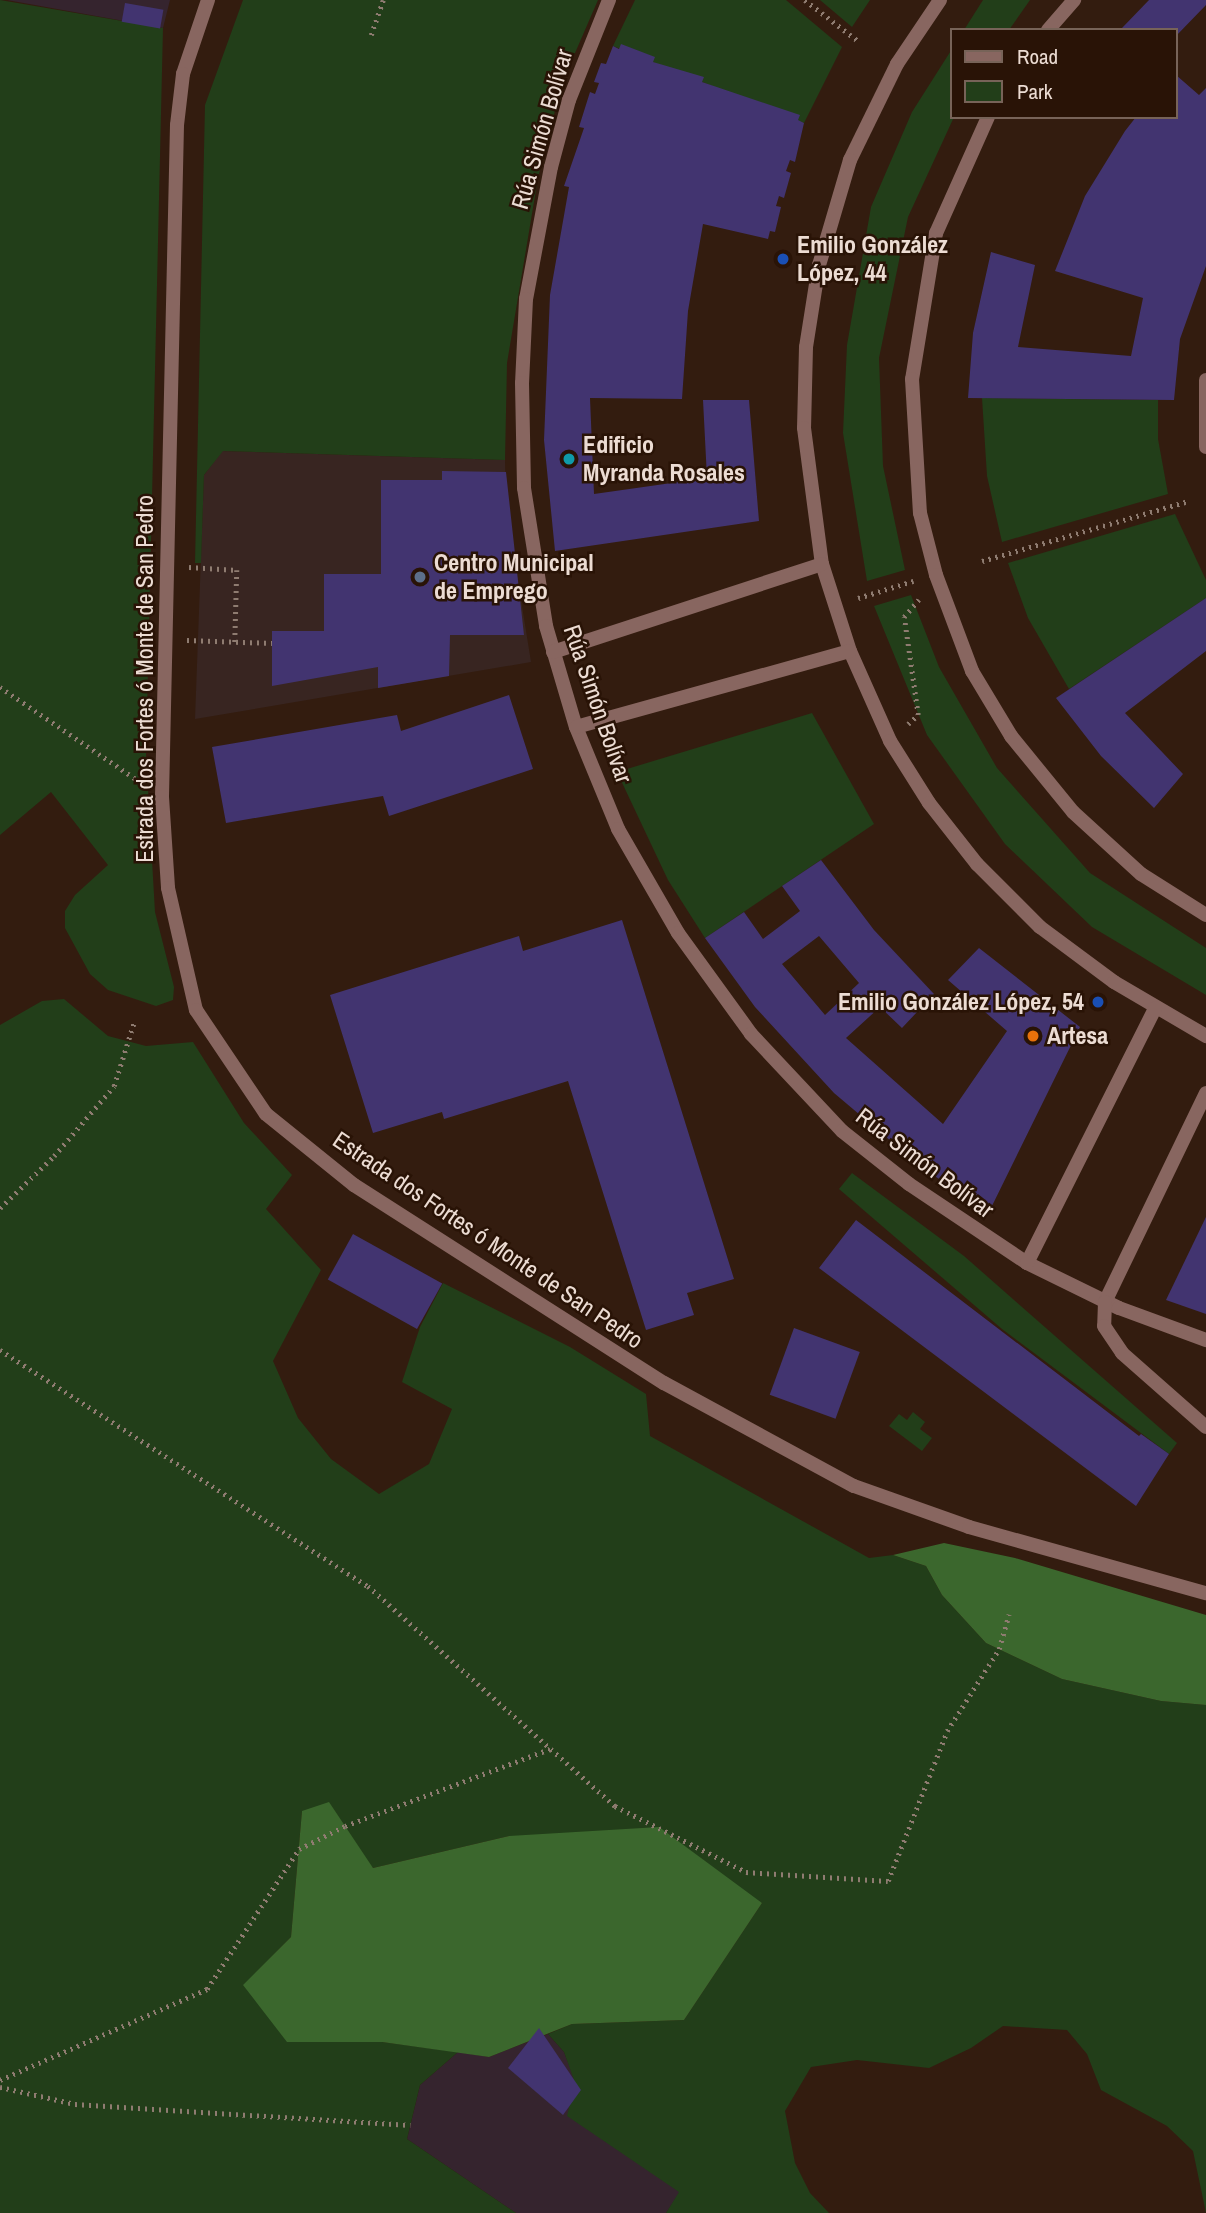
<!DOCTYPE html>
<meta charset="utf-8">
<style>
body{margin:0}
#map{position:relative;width:1206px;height:2213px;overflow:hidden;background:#331c0f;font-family:"Archivo Narrow",sans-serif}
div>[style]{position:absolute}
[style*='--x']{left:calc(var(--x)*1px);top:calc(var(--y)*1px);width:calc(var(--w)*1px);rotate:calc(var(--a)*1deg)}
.commercial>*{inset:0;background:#382521}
.industrial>*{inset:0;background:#35242e}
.green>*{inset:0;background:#223e19}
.forest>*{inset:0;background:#3b672d}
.building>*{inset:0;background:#423470;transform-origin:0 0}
.path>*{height:4.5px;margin-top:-2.25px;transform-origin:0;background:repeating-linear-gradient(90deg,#8f7c71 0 2px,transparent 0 7px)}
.minor>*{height:14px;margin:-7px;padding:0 7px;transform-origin:7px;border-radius:7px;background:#886660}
.dots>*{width:19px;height:19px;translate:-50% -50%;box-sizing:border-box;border:4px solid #291306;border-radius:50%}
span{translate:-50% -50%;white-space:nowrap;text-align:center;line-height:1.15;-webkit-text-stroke:5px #291306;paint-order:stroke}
.street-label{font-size:24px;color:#ecdcd3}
.poi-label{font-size:24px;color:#ecdcd3;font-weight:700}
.left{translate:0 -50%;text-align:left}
.right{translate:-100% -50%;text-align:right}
.legend{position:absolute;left:950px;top:28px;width:228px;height:91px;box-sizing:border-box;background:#291306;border:2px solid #776358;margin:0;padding:9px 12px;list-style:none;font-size:21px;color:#ecdcd3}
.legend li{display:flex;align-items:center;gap:14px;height:35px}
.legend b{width:35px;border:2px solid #776358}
</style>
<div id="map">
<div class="commercial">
<div style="clip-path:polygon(222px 451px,505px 460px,506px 506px,531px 662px,195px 719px,204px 475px)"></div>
</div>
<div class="industrial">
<div style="clip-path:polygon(7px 0,170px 0,163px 28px)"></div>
<div style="clip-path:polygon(548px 2034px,564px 2052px,576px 2083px,680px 2192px,666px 2213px,516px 2213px,407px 2139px,420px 2085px,458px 2052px,489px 2057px)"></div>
</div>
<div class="green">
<div style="clip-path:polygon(0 0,163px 28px,146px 755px,155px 912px,174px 987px,173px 1000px,156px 1006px,108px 990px,90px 974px,65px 928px,65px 911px,75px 895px,108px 865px,51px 792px,0 835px)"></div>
<div style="clip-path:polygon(243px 0,598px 0,562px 83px,538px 178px,507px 363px,505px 460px,223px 451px,204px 475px,201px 563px,195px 563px,205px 105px)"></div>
<div style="clip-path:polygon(635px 0,786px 0,842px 47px,804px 123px,613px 46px)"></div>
<div style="clip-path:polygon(820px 0,870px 0,852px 27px)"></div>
<div style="clip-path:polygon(983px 0,1030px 0,1009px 30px,964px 30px)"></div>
<div style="clip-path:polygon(952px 49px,954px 117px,908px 217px,879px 358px,883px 466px,905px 570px,867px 581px,843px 433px,847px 345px,871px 207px,912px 112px)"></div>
<div style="clip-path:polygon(982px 398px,1158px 400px,1158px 439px,1168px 494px,1002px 542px,987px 476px)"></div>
<div style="clip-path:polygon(1175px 514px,1206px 580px,1206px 598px,1069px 689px,1028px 618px,1008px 563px)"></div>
<div style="clip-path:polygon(911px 595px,939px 667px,997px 768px,1090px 873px,1206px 948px,1206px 995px,1092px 927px,1005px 844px,927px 735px,874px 606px)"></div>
<div style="clip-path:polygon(812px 713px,874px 824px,705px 938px,668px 880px,617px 772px)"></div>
<div style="clip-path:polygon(64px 999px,108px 1036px,146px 1046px,193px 1042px,244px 1123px,292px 1175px,266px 1209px,321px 1270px,273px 1361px,298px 1418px,331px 1459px,379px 1494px,429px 1464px,452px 1409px,402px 1382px,420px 1327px,443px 1283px,570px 1347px,646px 1394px,650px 1436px,869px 1558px,893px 1555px,926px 1566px,942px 1595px,986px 1643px,1062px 1679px,1161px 1701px,1206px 1705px,1206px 2213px,1193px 2151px,1167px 2126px,1101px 2090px,1087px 2054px,1067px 2030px,1003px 2026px,971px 2048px,929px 2068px,857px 2060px,811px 2067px,785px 2111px,795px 2163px,810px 2193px,829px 2213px,666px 2213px,679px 2192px,567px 2116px,575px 2083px,564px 2052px,548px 2034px,572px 2024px,684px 2020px,762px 1903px,509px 1836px,373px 1868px,302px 1811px,291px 1937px,244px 1985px,382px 2042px,458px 2052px,420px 2085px,407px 2139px,516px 2213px,0 2213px,0 1025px,42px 1001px)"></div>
<div style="clip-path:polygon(852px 1173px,964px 1256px,1177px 1443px,1169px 1454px,1002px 1329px,839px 1189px)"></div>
<div style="clip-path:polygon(913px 1412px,925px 1422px,920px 1429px,932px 1438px,922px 1451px,889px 1426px,899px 1414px,907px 1420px)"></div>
</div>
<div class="forest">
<div style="clip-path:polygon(944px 1543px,1015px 1558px,1206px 1615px,1206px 1705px,1161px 1701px,1062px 1679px,986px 1643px,942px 1595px,926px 1566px,893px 1555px)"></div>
<div style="clip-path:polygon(329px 1802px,373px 1868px,509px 1836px,659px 1827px,762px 1903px,684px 2020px,572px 2024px,489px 2057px,382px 2042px,287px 2042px,243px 1985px,291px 1937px,302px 1811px)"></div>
</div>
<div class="building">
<div style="clip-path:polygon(1149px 0,1206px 0,1206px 5px,1176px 36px,1176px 30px,1122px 28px)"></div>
<div style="left:125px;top:3px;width:39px;height:19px;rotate:10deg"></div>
<div style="clip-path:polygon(621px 44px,655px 57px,653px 62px,704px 77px,702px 82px,800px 115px,798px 120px,804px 123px,795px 162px,790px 160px,786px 171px,791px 173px,784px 198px,779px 196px,776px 206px,781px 207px,775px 232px,770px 231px,768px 239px,703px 224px,688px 311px,682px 399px,590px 398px,594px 494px,707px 478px,703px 400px,749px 400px,759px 521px,555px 551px,544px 440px,550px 295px,569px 187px,564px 186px,584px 128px,579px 127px,590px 92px,595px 94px,599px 83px,594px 82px,601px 63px,606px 64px,613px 46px,619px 49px)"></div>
<div style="clip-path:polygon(1176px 75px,1199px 95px,1206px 88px,1206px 266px,1180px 339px,1174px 400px,968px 398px,973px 333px,991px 252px,1035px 265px,1018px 347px,1131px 356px,1143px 298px,1055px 271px,1085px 196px,1125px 131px,1136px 117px,1176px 117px)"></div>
<div style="clip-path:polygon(442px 471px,506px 472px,524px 635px,450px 635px,449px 676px,378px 688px,378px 667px,272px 686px,272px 631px,324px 631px,324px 574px,381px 574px,381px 480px,442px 480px)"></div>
<div style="clip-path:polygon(1206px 598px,1206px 651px,1125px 713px,1183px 774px,1154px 808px,1101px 756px,1056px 698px)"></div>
<div style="clip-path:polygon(509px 695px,533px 769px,389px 816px,383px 796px,226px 823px,212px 747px,397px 715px,401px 731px)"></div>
<div style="clip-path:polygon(evenodd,821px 860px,874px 930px,934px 994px,902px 1028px,880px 1007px,846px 1038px,943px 1124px,1007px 1031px,948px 980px,979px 948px,1080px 1027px,989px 1212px,924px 1169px,834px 1093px,755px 1007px,705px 938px,744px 912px,763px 939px,800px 911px,782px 886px,821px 860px,819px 936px,859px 983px,825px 1015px,782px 964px,819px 936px)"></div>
<div style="clip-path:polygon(622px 920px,734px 1279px,687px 1293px,694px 1315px,646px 1330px,568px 1081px,444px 1119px,442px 1112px,373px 1133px,330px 995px,519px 936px,523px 951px)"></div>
<div style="clip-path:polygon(1206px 1217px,1206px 1314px,1166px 1300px)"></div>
<div style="clip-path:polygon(856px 1220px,1139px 1436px,1141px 1434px,1169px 1454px,1136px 1506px,819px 1268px)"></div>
<div style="left:353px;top:1234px;width:102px;height:52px;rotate:29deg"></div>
<div style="left:794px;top:1328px;width:70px;height:71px;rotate:20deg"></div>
<div style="clip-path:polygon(539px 2028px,581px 2090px,563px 2115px,508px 2068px)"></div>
</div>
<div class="path">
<div style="--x:805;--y:0;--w:66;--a:37.6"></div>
<div style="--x:371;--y:35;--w:37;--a:-71"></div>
<div style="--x:982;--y:561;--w:216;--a:-16.2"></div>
<div style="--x:189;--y:567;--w:48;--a:3.6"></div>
<div style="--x:237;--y:570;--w:72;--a:91.6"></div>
<div style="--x:858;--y:598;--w:58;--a:-17.2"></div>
<div style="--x:187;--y:640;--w:85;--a:2"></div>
<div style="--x:0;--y:687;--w:168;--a:34.1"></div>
<div style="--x:908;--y:724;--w:13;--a:-42"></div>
<div style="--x:918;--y:715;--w:99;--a:-98.1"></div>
<div style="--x:904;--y:617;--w:23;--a:-50"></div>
<div style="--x:0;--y:1208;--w:75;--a:-43.9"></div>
<div style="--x:54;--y:1156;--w:92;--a:-49.4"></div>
<div style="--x:114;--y:1086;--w:67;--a:-72.6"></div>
<div style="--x:0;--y:1350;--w:437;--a:32.7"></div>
<div style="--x:368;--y:1586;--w:331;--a:41.7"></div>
<div style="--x:615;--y:1806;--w:147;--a:26.7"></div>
<div style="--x:746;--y:1872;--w:142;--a:3.6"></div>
<div style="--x:888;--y:1881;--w:161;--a:-68.5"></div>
<div style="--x:947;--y:1731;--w:97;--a:-57.6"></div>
<div style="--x:999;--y:1649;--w:36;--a:-74"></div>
<div style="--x:0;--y:2080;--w:226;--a:-23.7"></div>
<div style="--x:207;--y:1989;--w:168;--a:-56.7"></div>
<div style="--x:299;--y:1849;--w:51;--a:-26.6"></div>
<div style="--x:345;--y:1826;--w:219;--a:-20.6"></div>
<div style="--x:0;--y:2087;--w:77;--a:12.8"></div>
<div style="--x:75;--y:2104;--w:336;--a:3.6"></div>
</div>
<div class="minor">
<div style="--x:208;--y:0;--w:78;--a:108.7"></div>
<div style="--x:183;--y:74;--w:51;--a:96.7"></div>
<div style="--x:177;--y:125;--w:672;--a:91.28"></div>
<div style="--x:162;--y:797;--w:91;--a:86.2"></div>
<div style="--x:168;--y:888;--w:125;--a:77.1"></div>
<div style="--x:196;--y:1010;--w:125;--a:56.1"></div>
<div style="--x:266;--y:1114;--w:113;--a:38.9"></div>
<div style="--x:354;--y:1185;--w:368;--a:32.6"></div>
<div style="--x:664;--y:1383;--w:216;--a:28.5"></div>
<div style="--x:854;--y:1486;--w:122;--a:19.6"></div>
<div style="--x:969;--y:1527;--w:246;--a:15.6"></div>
<div style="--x:609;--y:0;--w:108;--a:111.8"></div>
<div style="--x:569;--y:100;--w:69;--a:105"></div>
<div style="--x:551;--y:167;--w:134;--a:100.7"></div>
<div style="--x:526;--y:299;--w:84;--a:92.7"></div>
<div style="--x:522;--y:383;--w:105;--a:88.9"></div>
<div style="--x:524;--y:488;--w:140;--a:80.9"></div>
<div style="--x:546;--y:626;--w:105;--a:73.5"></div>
<div style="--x:576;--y:727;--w:110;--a:67.6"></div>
<div style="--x:618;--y:829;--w:120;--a:60"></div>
<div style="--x:678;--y:933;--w:125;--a:54.1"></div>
<div style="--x:751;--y:1034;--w:133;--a:46.8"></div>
<div style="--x:842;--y:1131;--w:85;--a:38.3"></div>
<div style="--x:909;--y:1184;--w:142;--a:33.8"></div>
<div style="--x:1027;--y:1263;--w:102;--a:26.1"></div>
<div style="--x:1119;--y:1308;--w:93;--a:20.2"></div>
<div style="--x:940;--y:0;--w:77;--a:123.9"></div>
<div style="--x:897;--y:64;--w:107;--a:116.1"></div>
<div style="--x:850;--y:160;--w:109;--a:106.4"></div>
<div style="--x:819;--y:265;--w:83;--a:99"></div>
<div style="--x:806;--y:347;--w:81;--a:91.4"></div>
<div style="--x:804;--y:428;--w:137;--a:82.5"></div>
<div style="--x:822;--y:564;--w:91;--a:72.2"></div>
<div style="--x:850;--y:651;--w:98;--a:66"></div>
<div style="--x:890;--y:741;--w:73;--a:57.8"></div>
<div style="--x:929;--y:803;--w:78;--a:51.8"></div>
<div style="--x:977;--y:864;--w:89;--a:45"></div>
<div style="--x:1040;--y:927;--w:92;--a:36.6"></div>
<div style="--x:1114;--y:982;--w:107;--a:30.4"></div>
<div style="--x:1048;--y:30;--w:40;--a:-49"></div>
<div style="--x:988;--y:117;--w:127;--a:114.1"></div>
<div style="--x:936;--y:233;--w:148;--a:99.3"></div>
<div style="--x:912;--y:379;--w:134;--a:86.6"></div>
<div style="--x:920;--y:513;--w:64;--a:75.5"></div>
<div style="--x:936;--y:575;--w:103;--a:69.4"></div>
<div style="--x:972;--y:671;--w:76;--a:59"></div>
<div style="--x:1011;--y:736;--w:98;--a:50.8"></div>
<div style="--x:1073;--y:812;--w:92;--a:42.4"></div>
<div style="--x:1141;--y:874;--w:77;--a:32.2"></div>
<div style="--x:1206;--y:380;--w:67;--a:90"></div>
<div style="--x:553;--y:652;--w:283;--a:-18.1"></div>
<div style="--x:576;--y:727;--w:284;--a:-15.5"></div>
<div style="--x:1206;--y:1093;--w:232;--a:115.8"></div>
<div style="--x:1105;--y:1302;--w:24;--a:92"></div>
<div style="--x:1104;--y:1326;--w:32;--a:56"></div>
<div style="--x:1122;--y:1353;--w:112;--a:41.4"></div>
<div style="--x:1027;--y:1263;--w:285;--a:-63.3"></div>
</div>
<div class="dots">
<div style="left:783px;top:259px;background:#1a4fb4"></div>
<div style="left:569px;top:459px;background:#0f9aa8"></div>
<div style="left:420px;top:577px;background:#5c6f8a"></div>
<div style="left:1098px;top:1002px;background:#1a4fb4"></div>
<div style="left:1033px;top:1036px;background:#e8710a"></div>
</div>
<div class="street-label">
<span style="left:542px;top:129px;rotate:-74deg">Rúa Simón Bolívar</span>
<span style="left:145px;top:679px;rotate:-90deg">Estrada dos Fortes ó Monte de San Pedro</span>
<span style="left:598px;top:704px;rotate:71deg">Rúa Simón Bolívar</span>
<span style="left:925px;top:1163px;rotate:37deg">Rúa Simón Bolívar</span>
<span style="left:488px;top:1240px;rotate:34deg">Estrada dos Fortes ó Monte de San Pedro</span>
</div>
<div class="poi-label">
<span class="left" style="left:797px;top:259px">Emilio González<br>López, 44</span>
<span class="left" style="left:583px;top:459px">Edificio<br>Myranda Rosales</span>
<span class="left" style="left:434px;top:577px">Centro Municipal<br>de Emprego</span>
<span class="right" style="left:1084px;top:1002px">Emilio González López, 54</span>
<span class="left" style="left:1047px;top:1036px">Artesa</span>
</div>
<ul class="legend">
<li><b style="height:9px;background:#886660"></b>Road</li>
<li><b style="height:19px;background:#223e19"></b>Park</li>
</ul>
</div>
